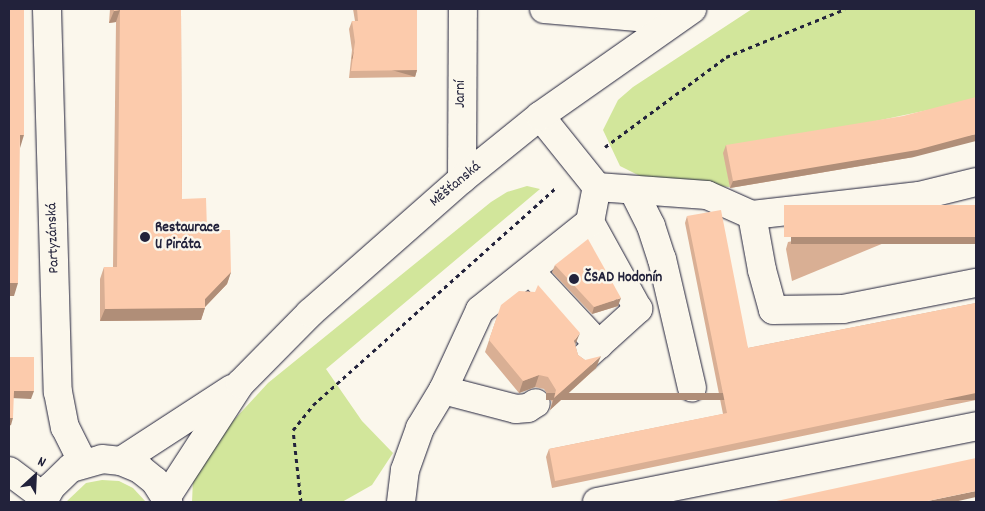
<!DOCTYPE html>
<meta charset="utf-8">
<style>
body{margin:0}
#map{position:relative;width:985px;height:511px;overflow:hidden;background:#fbf7ec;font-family:Dekko,sans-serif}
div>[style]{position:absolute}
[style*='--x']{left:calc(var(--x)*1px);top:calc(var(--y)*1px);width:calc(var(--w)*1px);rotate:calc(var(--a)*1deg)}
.green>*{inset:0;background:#d2e69b}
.path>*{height:3px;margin-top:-1.5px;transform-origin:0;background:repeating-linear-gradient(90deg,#22223b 0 4px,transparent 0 8px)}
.roads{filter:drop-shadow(0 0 1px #22223b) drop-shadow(0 0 1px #22223b)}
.minor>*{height:28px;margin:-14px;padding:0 14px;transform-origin:14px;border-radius:14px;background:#fbf7ec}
.major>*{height:28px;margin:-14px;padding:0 14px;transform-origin:14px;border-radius:14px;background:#fbf7ec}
.wall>*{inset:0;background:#d9af94}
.shaded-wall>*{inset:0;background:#b08e78;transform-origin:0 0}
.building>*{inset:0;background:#fccbac;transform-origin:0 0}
.dots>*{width:14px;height:14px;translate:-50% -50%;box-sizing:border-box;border:2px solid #fbf7ec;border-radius:50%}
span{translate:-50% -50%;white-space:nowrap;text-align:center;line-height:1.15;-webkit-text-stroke:5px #fbf7ec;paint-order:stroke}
.street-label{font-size:15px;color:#22223b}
.poi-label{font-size:15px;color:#22223b;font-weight:700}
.left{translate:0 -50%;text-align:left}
.frame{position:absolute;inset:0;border:10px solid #22223b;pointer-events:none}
.north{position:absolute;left:10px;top:451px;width:50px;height:50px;-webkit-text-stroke:4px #fbf7ec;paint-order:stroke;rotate:25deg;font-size:14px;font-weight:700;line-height:20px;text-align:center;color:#22223b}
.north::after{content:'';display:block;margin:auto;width:18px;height:22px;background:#22223b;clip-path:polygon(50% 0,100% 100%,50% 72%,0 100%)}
</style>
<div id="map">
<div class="green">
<div style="clip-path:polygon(752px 9px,976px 9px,976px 100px,724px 153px,730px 187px,650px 181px,620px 166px,603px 130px,618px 100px,633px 87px)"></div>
<div style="clip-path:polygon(527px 186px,540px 189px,326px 369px,362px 421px,393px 453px,372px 485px,342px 502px,192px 502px,193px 479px,208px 448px,268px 383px,491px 202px,507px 192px)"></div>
<div style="clip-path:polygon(102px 480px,119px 481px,133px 488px,146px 502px,66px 502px,86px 483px)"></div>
</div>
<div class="path">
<div style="--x:605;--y:147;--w:151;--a:-36.6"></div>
<div style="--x:726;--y:57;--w:128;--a:-22"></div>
<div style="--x:301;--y:502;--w:72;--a:-96.3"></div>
<div style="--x:293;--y:430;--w:32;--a:-51"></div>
<div style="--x:313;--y:405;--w:326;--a:-41.8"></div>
</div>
<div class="roads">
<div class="minor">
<div style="--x:47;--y:9;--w:383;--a:88.4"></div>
<div style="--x:58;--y:392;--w:36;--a:79"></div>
<div style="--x:65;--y:427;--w:40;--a:63.4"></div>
<div style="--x:544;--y:9;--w:129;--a:4.9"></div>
<div style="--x:540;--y:116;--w:91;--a:51.2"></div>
<div style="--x:597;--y:187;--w:110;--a:4.2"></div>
<div style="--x:707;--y:195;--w:49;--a:24"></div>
<div style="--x:462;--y:179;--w:170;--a:-89.7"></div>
<div style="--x:976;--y:182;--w:59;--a:166.2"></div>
<div style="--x:919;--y:196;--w:168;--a:173.5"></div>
<div style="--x:752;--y:215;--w:56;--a:79.7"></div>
<div style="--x:762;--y:270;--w:41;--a:74.6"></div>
<div style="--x:773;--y:310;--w:70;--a:-0.8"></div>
<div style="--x:843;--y:309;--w:136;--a:-11.1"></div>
<div style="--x:633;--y:190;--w:40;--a:63.4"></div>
<div style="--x:651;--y:226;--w:35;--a:72"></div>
<div style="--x:662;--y:259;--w:132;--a:76.9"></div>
<div style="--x:530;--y:271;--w:101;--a:47"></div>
<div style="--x:585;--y:357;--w:72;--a:-42.2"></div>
<div style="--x:638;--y:309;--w:99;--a:-118.9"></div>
<div style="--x:443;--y:390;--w:75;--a:14.6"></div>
<div style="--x:516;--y:409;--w:12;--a:-5"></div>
<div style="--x:528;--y:408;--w:9;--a:-32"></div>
<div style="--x:9;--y:471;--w:45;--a:36.9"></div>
<div style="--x:401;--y:502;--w:32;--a:-83"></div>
<div style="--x:405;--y:470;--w:45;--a:-70.3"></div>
<div style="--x:420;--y:428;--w:44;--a:-58.8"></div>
<div style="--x:443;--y:390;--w:88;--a:-65.2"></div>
<div style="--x:480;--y:310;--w:141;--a:-38.7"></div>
<div style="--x:590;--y:222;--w:36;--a:-79"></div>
<div style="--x:597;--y:502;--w:387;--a:-11.3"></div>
</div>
<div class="major">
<div style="--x:121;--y:461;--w:132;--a:-33"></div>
<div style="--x:166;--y:498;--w:136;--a:-57"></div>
<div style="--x:240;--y:384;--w:100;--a:-45.4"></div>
<div style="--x:310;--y:313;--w:203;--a:-41.4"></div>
<div style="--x:462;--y:179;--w:100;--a:-38.9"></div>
<div style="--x:540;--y:116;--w:186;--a:-35.1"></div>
<div style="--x:43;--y:502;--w:17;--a:-62"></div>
<div style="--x:51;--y:487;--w:28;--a:-44"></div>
<div style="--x:71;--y:468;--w:32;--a:-16"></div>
<div style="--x:102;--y:459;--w:19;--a:6"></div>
<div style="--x:121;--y:461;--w:21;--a:23"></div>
<div style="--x:140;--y:469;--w:19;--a:39"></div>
<div style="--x:155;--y:481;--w:25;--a:58"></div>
</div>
</div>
<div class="wall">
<div style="clip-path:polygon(110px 9px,181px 9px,182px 199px,207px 230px,231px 272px,227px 284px,205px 307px,201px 320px,100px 321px,100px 279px,104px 267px,113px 267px,116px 22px,109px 23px)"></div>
<div style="clip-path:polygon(353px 9px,417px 9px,417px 70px,415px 77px,349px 78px,352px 50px,349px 29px,352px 21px,355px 21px)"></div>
<div style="clip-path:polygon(726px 145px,914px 157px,730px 188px,723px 153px)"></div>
<div style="clip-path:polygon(976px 205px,792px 281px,786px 249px,788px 242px)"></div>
<div style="clip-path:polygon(687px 216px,748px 348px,976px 303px,976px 400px,552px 488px,546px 457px,549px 449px,723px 414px,685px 223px)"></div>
<div style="clip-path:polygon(555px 265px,618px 306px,592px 314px,552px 272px)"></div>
<div style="clip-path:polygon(497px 317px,575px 344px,578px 355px,596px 368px,550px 410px,552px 402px,544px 389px,535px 387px,519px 393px,485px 352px)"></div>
</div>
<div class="shaded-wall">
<div style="clip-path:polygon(120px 10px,116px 22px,109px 23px,114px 11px)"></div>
<div style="left:417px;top:70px;width:7px;height:66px;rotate:106deg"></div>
<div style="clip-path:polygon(976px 134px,976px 141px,914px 157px,730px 188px,733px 181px)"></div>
<div style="clip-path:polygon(20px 135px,24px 135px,20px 148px)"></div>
<div style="left:976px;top:237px;width:7px;height:185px;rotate:90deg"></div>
<div style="clip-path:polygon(231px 272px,227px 284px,204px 308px,205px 308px,201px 320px,100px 321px,105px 309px,205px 299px)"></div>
<div style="clip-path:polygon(9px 283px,18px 283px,14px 296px,9px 296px)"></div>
<div style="clip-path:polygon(621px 298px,618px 306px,592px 314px,594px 307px)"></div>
<div style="clip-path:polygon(580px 333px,575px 345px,574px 341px)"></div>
<div style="clip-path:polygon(601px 356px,596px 368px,550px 410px,554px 398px)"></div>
<div style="clip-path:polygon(539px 375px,535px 387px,519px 393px,523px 381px)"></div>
<div style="clip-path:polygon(14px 391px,34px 391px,31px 399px,11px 398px)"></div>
<div style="left:976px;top:393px;width:7px;height:430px;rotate:90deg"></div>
<div style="clip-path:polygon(9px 418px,13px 418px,11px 425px,9px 426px)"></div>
<div style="clip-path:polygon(976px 491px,976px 497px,954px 502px,923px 502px)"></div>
</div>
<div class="building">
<div style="clip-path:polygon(9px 9px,24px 9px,24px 135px,20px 135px,18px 283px,9px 283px)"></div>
<div style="clip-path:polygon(114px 9px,181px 9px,182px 199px,206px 198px,207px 230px,230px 230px,231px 272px,205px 299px,205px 308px,105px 309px,104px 267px,117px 267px,120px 10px,114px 11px)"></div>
<div style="clip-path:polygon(357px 9px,417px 9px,417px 70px,351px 71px,355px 42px,352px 21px,358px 21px)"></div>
<div style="clip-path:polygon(976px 97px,976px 134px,917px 150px,733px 181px,726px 145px,903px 116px)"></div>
<div style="left:976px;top:205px;width:32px;height:192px;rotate:90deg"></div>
<div style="clip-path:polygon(721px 210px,748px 348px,976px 303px,976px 393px,555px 481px,549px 449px,727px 413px,687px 216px)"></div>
<div style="clip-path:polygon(588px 239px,621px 298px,594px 307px,555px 265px)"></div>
<div style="clip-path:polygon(538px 285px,580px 333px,574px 341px,578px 355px,585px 360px,601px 356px,554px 398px,556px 390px,548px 377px,539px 375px,523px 381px,489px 340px,501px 305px,519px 291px,535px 292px)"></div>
<div style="clip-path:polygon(9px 357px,34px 357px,34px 391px,14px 391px,13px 418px,9px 418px)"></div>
<div style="clip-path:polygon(976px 458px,976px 491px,923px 502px,772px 502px)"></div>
</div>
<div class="dots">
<div style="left:145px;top:237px;background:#22223b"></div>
<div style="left:574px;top:279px;background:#22223b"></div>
</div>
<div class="street-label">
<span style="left:462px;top:94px;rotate:-90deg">Jarní</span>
<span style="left:456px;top:185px;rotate:-40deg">Měšťanská</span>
<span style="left:54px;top:238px;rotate:-92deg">Partyzánská</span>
</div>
<div class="poi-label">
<span class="left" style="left:155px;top:237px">Restaurace<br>U Piráta</span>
<span class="left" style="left:584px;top:279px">ČSAD Hodonín</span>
</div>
<div class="frame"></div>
<div class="north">N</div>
</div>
